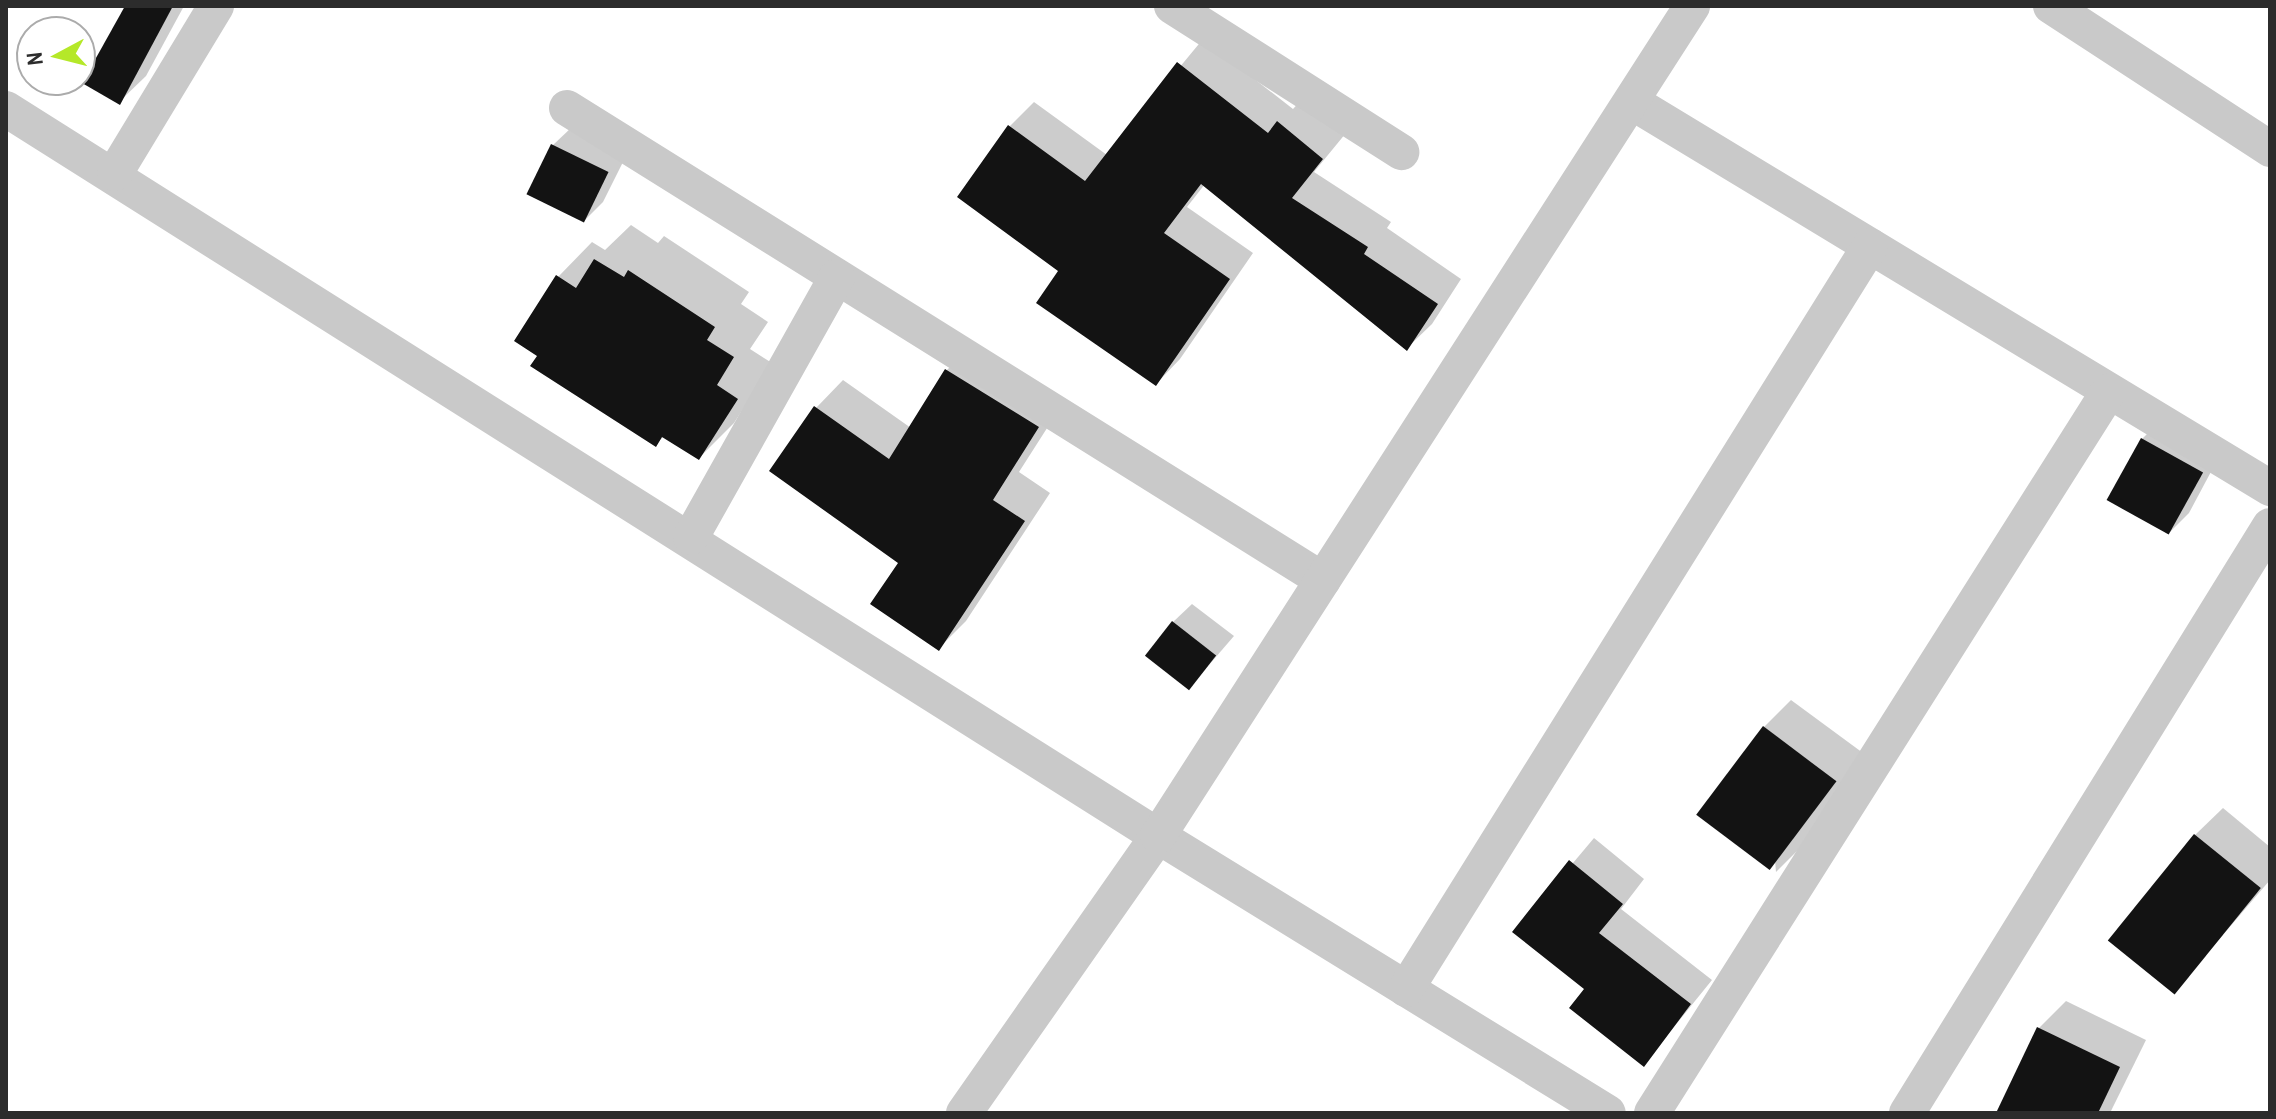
<!DOCTYPE html>
<style>
body{margin:0}
#map{position:relative;width:2276px;height:1119px;overflow:hidden;background:#fff;font-family:"Archivo Narrow",sans-serif}
div>[style]{position:absolute}
[style*='--x']{left:calc(var(--x)*1px);top:calc(var(--y)*1px);width:calc(var(--w)*1px);rotate:calc(var(--a)*1deg)}
.shadow>*{inset:0;background:#0003}
.building>*{inset:0;background:#131313;transform-origin:0 0}
.minor>*{height:36px;margin:-18px;padding:0 18px;transform-origin:18px;border-radius:18px;background:#c9c9c9}
span{translate:-50% -50%;white-space:nowrap;text-align:center;line-height:1.15;-webkit-text-stroke:8px #fff;paint-order:stroke}
.frame{position:absolute;inset:0;border:8px solid #2c2c2c;pointer-events:none}
.north{position:absolute;left:16px;top:16px;width:80px;height:80px;box-sizing:border-box;background:#fff;border:2px solid #ababab;border-radius:50%;rotate:263deg;font-size:22px;font-weight:700;line-height:32px;text-align:center;color:#2c2c2c}
.north::after{content:'';display:block;margin:auto;width:28px;height:36px;background:#b5e829;clip-path:polygon(50% 0,100% 100%,50% 72%,0 100%)}
</style>
<div id="map">
<div class="shadow">
<div style="clip-path:polygon(127px 6px,184px 6px,146px 76px,119px 102px)"></div>
<div style="clip-path:polygon(1203px 39px,1293px 109px,1303px 98px,1346px 133px,1314px 172px,1391px 222px,1387px 228px,1461px 279px,1432px 324px,1407px 348px,1205px 184px,1187px 207px,1253px 253px,1180px 359px,1156px 384px,1061px 270px,1010px 126px,1034px 102px,1107px 155px)"></div>
<div style="clip-path:polygon(572px 127px,627px 154px,603px 202px,584px 221px,553px 145px)"></div>
<div style="clip-path:polygon(631px 225px,658px 243px,664px 236px,749px 292px,741px 304px,768px 322px,750px 349px,772px 363px,734px 423px,699px 458px,664px 436px,656px 444px,540px 355px,558px 277px,592px 242px,605px 250px)"></div>
<div style="clip-path:polygon(974px 343px,1065px 400px,1019px 472px,1050px 493px,966px 621px,939px 648px,901px 562px,816px 408px,843px 380px,911px 428px,947px 370px)"></div>
<div style="clip-path:polygon(2161px 420px,2221px 453px,2189px 513px,2170px 532px,2142px 439px)"></div>
<div style="clip-path:polygon(1192px 604px,1234px 636px,1190px 687px,1173px 622px)"></div>
<div style="clip-path:polygon(1791px 700px,1863px 753px,1803px 845px,1776px 872px,1764px 727px)"></div>
<div style="clip-path:polygon(2223px 808px,2270px 847px,2270px 880px,2174px 992px,2195px 835px)"></div>
<div style="clip-path:polygon(1594px 838px,1644px 879px,1621px 909px,1712px 980px,1644px 1064px,1587px 989px,1515px 932px)"></div>
<div style="clip-path:polygon(2066px 1001px,2146px 1040px,2110px 1113px,2004px 1113px,2039px 1028px)"></div>
</div>
<div class="building">
<div style="clip-path:polygon(125px 6px,173px 6px,120px 105px,82px 83px)"></div>
<div style="clip-path:polygon(1177px 62px,1268px 133px,1277px 121px,1323px 159px,1292px 198px,1368px 247px,1364px 254px,1438px 304px,1407px 351px,1201px 184px,1164px 233px,1230px 279px,1156px 386px,1036px 303px,1058px 271px,957px 197px,1008px 125px,1085px 181px)"></div>
<div style="left:551px;top:144px;width:64px;height:56px;rotate:26deg"></div>
<div style="clip-path:polygon(594px 259px,624px 277px,628px 270px,715px 327px,707px 340px,734px 357px,717px 385px,738px 399px,699px 460px,662px 437px,656px 447px,530px 366px,537px 356px,514px 341px,556px 275px,576px 288px)"></div>
<div style="clip-path:polygon(945px 369px,1039px 427px,993px 500px,1025px 521px,939px 651px,870px 604px,898px 563px,769px 471px,814px 406px,889px 459px)"></div>
<div style="left:2141px;top:438px;width:71px;height:71px;rotate:29deg"></div>
<div style="left:1172px;top:621px;width:56px;height:44px;rotate:38deg"></div>
<div style="left:1763px;top:726px;width:92px;height:111px;rotate:37deg"></div>
<div style="left:2194px;top:834px;width:86px;height:137px;rotate:39deg"></div>
<div style="clip-path:polygon(1569px 860px,1623px 904px,1599px 933px,1691px 1004px,1644px 1067px,1569px 1008px,1584px 989px,1512px 932px)"></div>
<div style="clip-path:polygon(2037px 1027px,2120px 1067px,2098px 1113px,1996px 1113px)"></div>
</div>
<div class="minor">
<div style="--x:1172;--y:6;--w:272;--a:32.5"></div>
<div style="--x:2051;--y:6;--w:262;--a:33.1"></div>
<div style="--x:1632;--y:102;--w:746;--a:31.17"></div>
<div style="--x:567;--y:108;--w:891;--a:31.98"></div>
<div style="--x:6;--y:109;--w:1362;--a:32.26"></div>
<div style="--x:1158;--y:836;--w:528;--a:31.61"></div>
<div style="--x:115;--y:173;--w:195;--a:-58.8"></div>
<div style="--x:691;--y:537;--w:298;--a:-60.7"></div>
<div style="--x:1406;--y:989;--w:876;--a:-58.02"></div>
<div style="--x:964;--y:1113;--w:338;--a:-55"></div>
<div style="--x:1158;--y:836;--w:987;--a:-57.24"></div>
<div style="--x:1652;--y:1113;--w:854;--a:-57.67"></div>
<div style="--x:1907;--y:1113;--w:690;--a:-58.27"></div>
</div>
<div class="frame"></div>
<div class="north">N</div>
</div>
